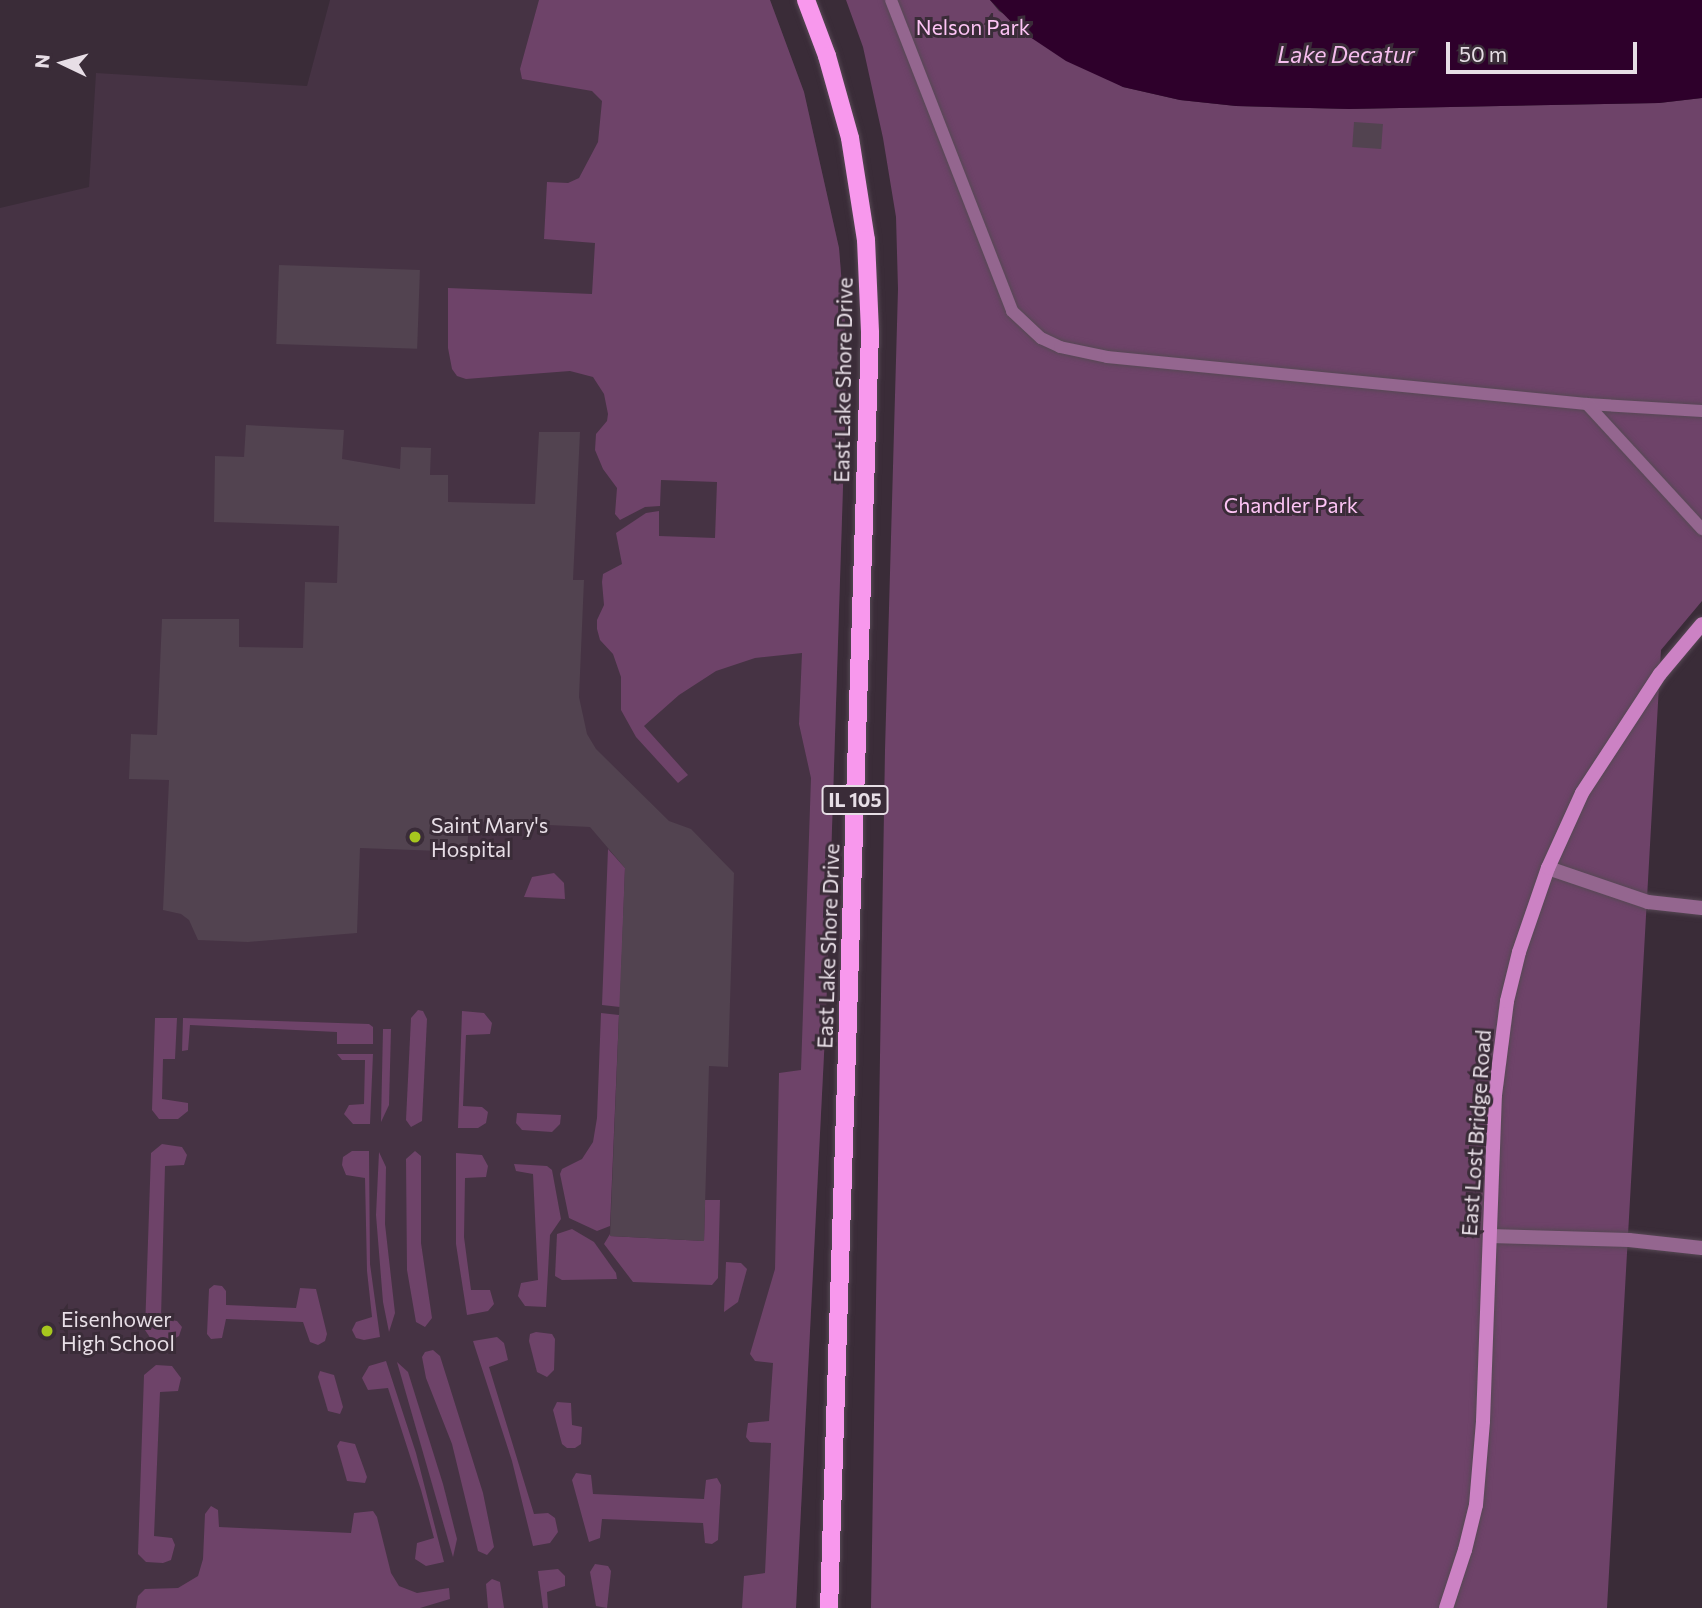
<!DOCTYPE html>
<style>
body{margin:0}
#map{position:relative;width:1702px;height:1608px;overflow:hidden;background:#3a2c38;font-family:Commissioner,sans-serif}
div>[style]{position:absolute}
[style*='--x']{left:calc(var(--x)*1px);top:calc(var(--y)*1px);width:calc(var(--w)*1px);rotate:calc(var(--a)*1deg)}
.built>*{inset:0;background:#463344}
.green>*{inset:0;background:#6e4369}
.water>*{inset:0;background:#2e002b}
.building>*{inset:0;background:#524350;transform-origin:0 0}
.roads{filter:drop-shadow(0 0 2px #564854) drop-shadow(0 0 2px #564854)}
.lane>*{height:12px;margin:-6px;padding:0 6px;transform-origin:6px;border-radius:6px;background:#94668f}
.street>*{height:14px;margin:-7px;padding:0 7px;transform-origin:7px;border-radius:7px;background:#94668f}
.secondary>*{height:14px;margin:-7px;padding:0 7px;transform-origin:7px;border-radius:7px;background:#cc82c4}
.primary>*{height:18px;margin:-9px;padding:0 9px;transform-origin:9px;border-radius:9px;background:#f898ed}
.dots>*{width:19px;height:19px;translate:-50% -50%;box-sizing:border-box;border:4px solid #3a2c38;border-radius:50%}
span{translate:-50% -50%;white-space:nowrap;text-align:center;line-height:1.15;-webkit-text-stroke:6px #3a2c38;paint-order:stroke}
.shield-label span{padding:2px 5px;background:#3a2c38;border:2px solid;border-radius:5px;-webkit-text-stroke-width:0}
.shield-label{font-size:19px;color:#e7dee6;font-weight:700}
.park-label{font-size:21px;color:#fdc4f5}
.street-label{font-size:21px;color:#e7dee6}
.poi-label{font-size:21px;color:#e7dee6}
.left{translate:0 -50%;text-align:left}
.water-label{font-size:23px;color:#f6bdee;font-style:italic}
.north{position:absolute;left:28px;top:28px;width:70px;height:70px;-webkit-text-stroke:5px #3a2c38;paint-order:stroke;rotate:275deg;font-size:19px;font-weight:700;line-height:28px;text-align:center;color:#e7dee6}
.north::after{content:'';display:block;margin:auto;width:24px;height:32px;background:#e7dee6;clip-path:polygon(50% 0,100% 100%,50% 72%,0 100%)}
.scale{position:absolute;left:1446px;top:42px;width:191px;height:32px;box-sizing:border-box;border:4px solid #e7dee6;border-top:0;padding-left:9px;font-size:21px;line-height:24px;white-space:nowrap;color:#e7dee6;-webkit-text-stroke:5px #3a2c38;paint-order:stroke}
</style>
<div id="map">
<div class="built">
<div style="clip-path:polygon(330px 0,770px 0,804px 92px,839px 248px,845px 323px,846px 394px,826px 1015px,796px 1608px,0 1608px,0 208px,89px 187px,96px 73px,307px 86px)"></div>
</div>
<div class="green">
<div style="clip-path:polygon(539px 0,770px 0,804px 92px,839px 248px,845px 323px,846px 394px,826px 1015px,796px 1608px,742px 1608px,744px 1576px,765px 1573px,771px 1443px,750px 1442px,746px 1437px,748px 1423px,769px 1421px,773px 1363px,755px 1361px,750px 1354px,775px 1269px,779px 1073px,801px 1070px,811px 778px,799px 724px,802px 653px,755px 658px,716px 671px,679px 695px,644px 726px,688px 775px,678px 783px,636px 737px,621px 710px,621px 677px,613px 654px,600px 640px,597px 629px,597px 620px,604px 605px,602px 582px,603px 574px,622px 564px,616px 533px,646px 513px,659px 511px,659px 536px,715px 538px,717px 482px,661px 480px,660px 506px,645px 507px,620px 520px,615px 514px,617px 488px,603px 469px,595px 450px,596px 434px,607px 421px,608px 414px,604px 394px,593px 377px,570px 371px,466px 379px,457px 376px,452px 369px,448px 348px,448px 288px,592px 294px,595px 243px,544px 239px,547px 182px,568px 183px,579px 178px,598px 142px,602px 101px,592px 91px,522px 79px,520px 69px)"></div>
<div style="clip-path:polygon(846px 0,990px 0,999px 11px,1123px 87px,1180px 100px,1236px 106px,1349px 109px,1659px 103px,1702px 98px,1702px 601px,1661px 650px,1607px 1608px,871px 1608px,885px 750px,898px 289px,896px 217px,883px 138px,863px 47px)"></div>
<div style="clip-path:polygon(608px 849px,625px 868px,620px 1007px,602px 1005px)"></div>
<div style="clip-path:polygon(554px 873px,564px 883px,565px 899px,524px 897px,532px 877px)"></div>
<div style="clip-path:polygon(418px 1010px,423px 1011px,427px 1019px,422px 1121px,411px 1127px,406px 1120px,411px 1018px)"></div>
<div style="clip-path:polygon(462px 1011px,484px 1013px,492px 1023px,490px 1034px,466px 1035px,463px 1106px,482px 1107px,488px 1112px,486px 1123px,478px 1128px,458px 1128px)"></div>
<div style="clip-path:polygon(601px 1013px,619px 1015px,610px 1226px,597px 1231px,569px 1218px,560px 1174px,562px 1169px,582px 1159px,593px 1142px,597px 1118px)"></div>
<div style="clip-path:polygon(155px 1018px,177px 1018px,175px 1059px,163px 1059px,162px 1099px,188px 1103px,188px 1111px,178px 1119px,159px 1119px,152px 1110px)"></div>
<div style="clip-path:polygon(183px 1018px,369px 1024px,373px 1027px,373px 1044px,337px 1044px,337px 1032px,190px 1025px,188px 1050px,182px 1051px)"></div>
<div style="clip-path:polygon(383px 1029px,391px 1029px,389px 1105px,381px 1122px)"></div>
<div style="clip-path:polygon(337px 1054px,373px 1054px,370px 1124px,353px 1124px,344px 1114px,349px 1105px,364px 1104px,365px 1060px,342px 1060px)"></div>
<div style="clip-path:polygon(517px 1113px,561px 1115px,560px 1124px,552px 1132px,522px 1130px,516px 1123px)"></div>
<div style="clip-path:polygon(162px 1144px,182px 1147px,187px 1155px,184px 1165px,165px 1166px,161px 1318px,177px 1321px,182px 1327px,179px 1336px,172px 1340px,151px 1339px,145px 1330px,151px 1153px)"></div>
<div style="clip-path:polygon(352px 1151px,369px 1151px,370px 1264px,380px 1337px,364px 1340px,356px 1338px,352px 1330px,356px 1322px,372px 1317px,367px 1271px,365px 1178px,346px 1175px,342px 1165px,343px 1157px)"></div>
<div style="clip-path:polygon(415px 1151px,421px 1156px,421px 1243px,432px 1318px,425px 1327px,416px 1322px,407px 1270px,406px 1159px)"></div>
<div style="clip-path:polygon(379px 1152px,386px 1167px,385px 1224px,395px 1313px,389px 1332px,383px 1302px,376px 1215px)"></div>
<div style="clip-path:polygon(456px 1153px,482px 1155px,488px 1166px,486px 1177px,465px 1178px,464px 1237px,471px 1290px,490px 1290px,494px 1304px,488px 1311px,467px 1315px,456px 1244px)"></div>
<div style="clip-path:polygon(514px 1164px,547px 1166px,552px 1170px,561px 1219px,550px 1235px,546px 1307px,525px 1306px,518px 1296px,521px 1283px,538px 1280px,533px 1174px,516px 1171px)"></div>
<div style="clip-path:polygon(705px 1200px,720px 1200px,718px 1278px,712px 1285px,633px 1282px,604px 1244px,610px 1234px,610px 1236px,704px 1241px)"></div>
<div style="clip-path:polygon(572px 1229px,594px 1242px,616px 1273px,617px 1279px,562px 1280px,555px 1276px,557px 1234px)"></div>
<div style="clip-path:polygon(726px 1262px,741px 1263px,747px 1269px,738px 1302px,724px 1312px)"></div>
<div style="clip-path:polygon(214px 1285px,222px 1286px,226px 1291px,226px 1305px,296px 1308px,300px 1288px,316px 1289px,327px 1334px,325px 1341px,318px 1345px,310px 1342px,303px 1322px,226px 1319px,222px 1338px,211px 1339px,207px 1334px,209px 1289px)"></div>
<div style="clip-path:polygon(536px 1332px,552px 1334px,555px 1339px,554px 1370px,547px 1377px,537px 1372px,529px 1341px,530px 1334px)"></div>
<div style="clip-path:polygon(497px 1337px,504px 1343px,508px 1360px,489px 1367px,534px 1514px,548px 1513px,555px 1518px,558px 1532px,550px 1543px,533px 1546px,512px 1461px,473px 1341px)"></div>
<div style="clip-path:polygon(433px 1350px,440px 1356px,483px 1493px,494px 1547px,487px 1555px,478px 1551px,452px 1444px,426px 1378px,422px 1357px,425px 1352px)"></div>
<div style="clip-path:polygon(386px 1361px,416px 1453px,444px 1562px,426px 1566px,415px 1559px,417px 1543px,434px 1538px,421px 1490px,388px 1388px,368px 1390px,362px 1378px,369px 1366px)"></div>
<div style="clip-path:polygon(397px 1362px,408px 1372px,443px 1484px,457px 1539px,453px 1557px)"></div>
<div style="clip-path:polygon(156px 1365px,172px 1366px,181px 1378px,178px 1391px,160px 1392px,154px 1536px,172px 1538px,175px 1545px,171px 1560px,163px 1563px,146px 1562px,138px 1554px,144px 1375px)"></div>
<div style="clip-path:polygon(320px 1371px,334px 1375px,343px 1407px,340px 1414px,328px 1411px,318px 1377px)"></div>
<div style="clip-path:polygon(557px 1402px,571px 1403px,572px 1425px,582px 1427px,581px 1444px,575px 1448px,567px 1448px,562px 1444px,553px 1410px)"></div>
<div style="clip-path:polygon(340px 1441px,355px 1444px,367px 1477px,365px 1483px,347px 1481px,337px 1446px)"></div>
<div style="clip-path:polygon(576px 1473px,591px 1475px,593px 1494px,704px 1499px,706px 1480px,717px 1478px,721px 1485px,718px 1540px,712px 1544px,705px 1543px,703px 1523px,602px 1519px,600px 1538px,589px 1542px,572px 1480px)"></div>
<div style="clip-path:polygon(211px 1506px,218px 1510px,219px 1527px,351px 1533px,354px 1513px,373px 1511px,377px 1517px,391px 1573px,399px 1586px,417px 1593px,449px 1588px,450px 1599px,420px 1608px,136px 1608px,138px 1596px,145px 1589px,178px 1588px,198px 1576px,203px 1559px,205px 1514px)"></div>
<div style="clip-path:polygon(595px 1564px,608px 1566px,611px 1571px,607px 1608px,596px 1606px,590px 1572px)"></div>
<div style="clip-path:polygon(558px 1569px,565px 1576px,565px 1586px,547px 1592px,548px 1608px,543px 1608px,538px 1571px)"></div>
<div style="clip-path:polygon(492px 1579px,500px 1582px,504px 1608px,488px 1608px,486px 1584px)"></div>
</div>
<div class="water">
<div style="clip-path:polygon(990px 0,1702px 0,1702px 98px,1659px 103px,1349px 109px,1236px 106px,1180px 100px,1123px 87px,1066px 61px,1018px 29px)"></div>
</div>
<div class="building">
<div style="left:1354px;top:122px;width:29px;height:25px;rotate:4deg"></div>
<div style="left:279px;top:265px;width:141px;height:79px;rotate:2deg"></div>
<div style="clip-path:polygon(246px 425px,344px 430px,342px 459px,400px 469px,401px 447px,431px 448px,430px 475px,448px 475px,448px 502px,535px 504px,539px 432px,580px 432px,573px 580px,584px 580px,579px 697px,587px 734px,596px 749px,669px 821px,691px 829px,734px 873px,728px 1067px,709px 1066px,704px 1241px,610px 1236px,625px 868px,590px 827px,469px 821px,467px 852px,360px 848px,357px 933px,248px 942px,198px 940px,189px 920px,181px 914px,163px 910px,169px 780px,129px 779px,131px 734px,157px 735px,162px 619px,239px 619px,239px 647px,303px 648px,305px 582px,337px 583px,339px 526px,214px 522px,215px 456px,244px 457px)"></div>
</div>
<div class="roads">
<div class="lane">
<div style="--x:891;--y:0;--w:334;--a:68.7"></div>
<div style="--x:1012;--y:311;--w:40;--a:43"></div>
<div style="--x:1041;--y:338;--w:21;--a:25"></div>
<div style="--x:1060;--y:347;--w:48;--a:12"></div>
<div style="--x:1107;--y:357;--w:482;--a:5.6"></div>
<div style="--x:1587;--y:404;--w:115;--a:3.5"></div>
<div style="--x:1587;--y:404;--w:170;--a:47.4"></div>
</div>
<div class="street">
<div style="--x:1548;--y:868;--w:106;--a:18.8"></div>
<div style="--x:1648;--y:902;--w:54;--a:6.3"></div>
<div style="--x:1490;--y:1236;--w:139;--a:1.6"></div>
<div style="--x:1629;--y:1240;--w:73;--a:6.3"></div>
</div>
<div class="secondary">
<div style="--x:1446;--y:1608;--w:61;--a:-71.9"></div>
<div style="--x:1465;--y:1550;--w:46;--a:-76.3"></div>
<div style="--x:1476;--y:1505;--w:84;--a:-85.2"></div>
<div style="--x:1483;--y:1421;--w:326;--a:-87.9"></div>
<div style="--x:1495;--y:1095;--w:95;--a:-82.7"></div>
<div style="--x:1507;--y:1001;--w:50;--a:-76.2"></div>
<div style="--x:1519;--y:952;--w:89;--a:-71"></div>
<div style="--x:1548;--y:868;--w:82;--a:-65.6"></div>
<div style="--x:1582;--y:793;--w:142;--a:-56.8"></div>
<div style="--x:1660;--y:674;--w:65;--a:-50"></div>
</div>
<div class="primary">
<div style="--x:806;--y:0;--w:60;--a:69.4"></div>
<div style="--x:827;--y:56;--w:85;--a:74.3"></div>
<div style="--x:850;--y:138;--w:103;--a:81.1"></div>
<div style="--x:866;--y:240;--w:93;--a:87.5"></div>
<div style="--x:870;--y:333;--w:1276;--a:91.84"></div>
</div>
</div>
<div class="dots">
<div style="left:415px;top:837px;background:#a7c71e"></div>
<div style="left:47px;top:1331px;background:#a7c71e"></div>
</div>
<div class="shield-label">
<span style="left:855px;top:800px">IL 105</span>
</div>
<div class="park-label">
<span style="left:973px;top:27px">Nelson Park</span>
<span style="left:1291px;top:505px">Chandler Park</span>
</div>
<div class="street-label">
<span style="left:843px;top:380px;rotate:-89deg">East Lake Shore Drive</span>
<span style="left:828px;top:946px;rotate:-88deg">East Lake Shore Drive</span>
<span style="left:1476px;top:1133px;rotate:-86deg">East Lost Bridge Road</span>
</div>
<div class="poi-label">
<span class="left" style="left:431px;top:837px">Saint Mary's<br>Hospital</span>
<span class="left" style="left:61px;top:1331px">Eisenhower<br>High School</span>
</div>
<div class="water-label">
<span style="left:1346px;top:54px">Lake Decatur</span>
</div>
<div class="north">N</div>
<div class="scale">50 m</div>
</div>
